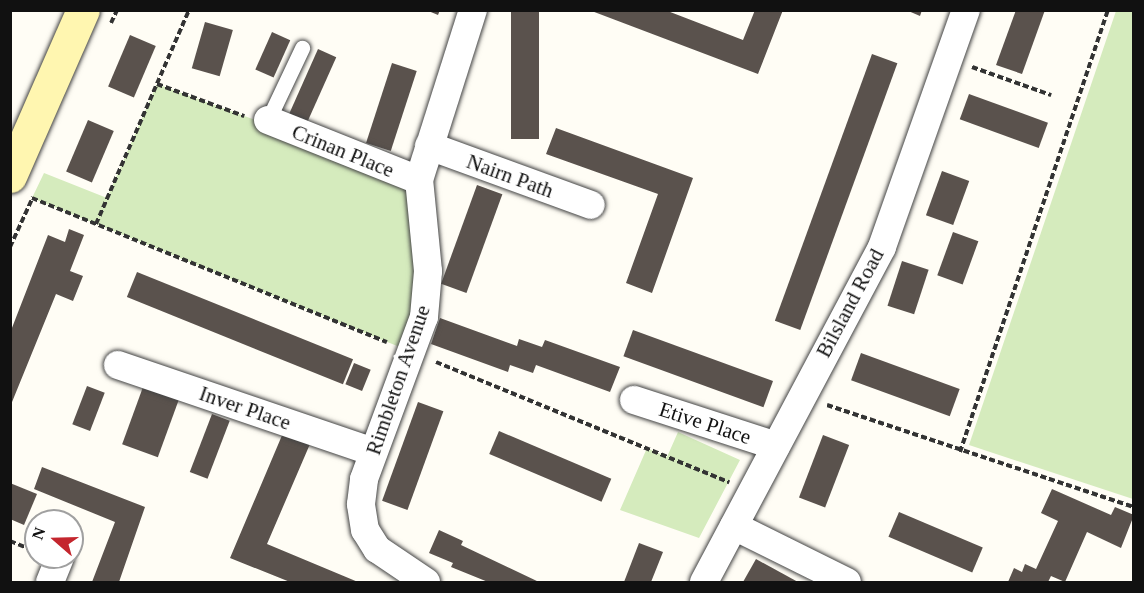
<!DOCTYPE html>
<style>
body{margin:0}
#map{position:relative;width:1144px;height:593px;overflow:hidden;background:#fffdf5;font-family:"Times New Roman",serif}
div>[style]{position:absolute}
[style*='--x']{left:calc(var(--x)*1px);top:calc(var(--y)*1px);width:calc(var(--w)*1px);rotate:calc(var(--a)*1deg)}
.green>*{inset:0;background:#d5ebbd}
.building>*{inset:0;background:#5a524d;transform-origin:0 0}
.path>*{height:4px;margin-top:-2px;transform-origin:0;background:repeating-linear-gradient(90deg,#333 0 6px,transparent 0 9px)}
.roads{filter:drop-shadow(0 0 2px #444) drop-shadow(0 0 2px #444)}
.lane>*{height:15px;margin:-7.5px;padding:0 7.5px;transform-origin:7.5px;border-radius:7.5px;background:#fff}
.street>*{height:28px;margin:-14px;padding:0 14px;transform-origin:14px;border-radius:14px;background:#fff}
.secondary>*{height:33px;margin:-16.5px;padding:0 16.5px;transform-origin:16.5px;border-radius:16.5px;background:#fff6b0}
span{translate:-50% -50%;white-space:nowrap;text-align:center;line-height:1.15;-webkit-text-stroke:6px #fff;paint-order:stroke}
.street-label{font-size:21px;color:#111}
.frame{position:absolute;inset:0;border:12px solid #111;pointer-events:none}
.north{position:absolute;left:24px;top:509px;width:60px;height:60px;box-sizing:border-box;background:#fff;border:2px solid #a0a0a0;border-radius:50%;rotate:290deg;font-size:16px;font-weight:700;line-height:24px;text-align:center;color:#111}
.north::after{content:'';display:block;margin:auto;width:21px;height:27px;background:#c4262e;clip-path:polygon(50% 0,100% 100%,50% 72%,0 100%)}
</style>
<div id="map">
<div class="green">
<div style="clip-path:polygon(1116px 11px,1134px 11px,1133px 499px,969px 445px)"></div>
<div style="clip-path:polygon(157px 84px,419px 180px,412px 352px,32px 198px,44px 173px,107px 198px)"></div>
<div style="clip-path:polygon(678px 432px,740px 460px,699px 538px,620px 510px,647px 448px,667px 457px)"></div>
</div>
<div class="building">
<div style="clip-path:polygon(426px 10px,440px 10px,438px 15px)"></div>
<div style="left:511px;top:10px;width:28px;height:129px"></div>
<div style="clip-path:polygon(589px 10px,665px 10px,743px 40px,755px 10px,783px 10px,758px 74px)"></div>
<div style="clip-path:polygon(906px 10px,922px 10px,920px 16px)"></div>
<div style="clip-path:polygon(1016px 10px,1045px 10px,1022px 74px,996px 65px)"></div>
<div style="left:205px;top:22px;width:29px;height:48px;rotate:16deg"></div>
<div style="left:272px;top:32px;width:20px;height:41px;rotate:24deg"></div>
<div style="left:130px;top:35px;width:28px;height:56px;rotate:23deg"></div>
<div style="left:318px;top:49px;width:20px;height:73px;rotate:24deg"></div>
<div style="left:872px;top:54px;width:27px;height:284px;rotate:20deg"></div>
<div style="left:392px;top:63px;width:26px;height:84px;rotate:18deg"></div>
<div style="left:969px;top:94px;width:84px;height:27px;rotate:20deg"></div>
<div style="left:88px;top:120px;width:28px;height:56px;rotate:23deg"></div>
<div style="clip-path:polygon(556px 128px,693px 178px,652px 293px,626px 283px,658px 194px,546px 154px)"></div>
<div style="left:942px;top:171px;width:29px;height:47px;rotate:20deg"></div>
<div style="left:477px;top:185px;width:27px;height:105px;rotate:20deg"></div>
<div style="clip-path:polygon(69px 229px,84px 235px,70px 271px,83px 276px,73px 301px,56px 294px,10px 407px,10px 333px,48px 235px,65px 242px)"></div>
<div style="left:953px;top:232px;width:27px;height:46px;rotate:20deg"></div>
<div style="left:902px;top:261px;width:28px;height:47px;rotate:18deg"></div>
<div style="left:137px;top:272px;width:233px;height:27px;rotate:22deg"></div>
<div style="clip-path:polygon(440px 318px,517px 346px,519px 339px,542px 347px,545px 340px,620px 367px,610px 392px,536px 365px,533px 373px,510px 365px,508px 372px,431px 344px)"></div>
<div style="left:633px;top:330px;width:149px;height:28px;rotate:20deg"></div>
<div style="left:861px;top:353px;width:105px;height:29px;rotate:20deg"></div>
<div style="left:354px;top:363px;width:18px;height:23px;rotate:22deg"></div>
<div style="left:87px;top:386px;width:19px;height:41px;rotate:21deg"></div>
<div style="left:143px;top:387px;width:38px;height:61px;rotate:20deg"></div>
<div style="left:418px;top:402px;width:27px;height:105px;rotate:20deg"></div>
<div style="left:212px;top:414px;width:19px;height:62px;rotate:21deg"></div>
<div style="left:499px;top:431px;width:122px;height:25px;rotate:23deg"></div>
<div style="clip-path:polygon(283px 433px,310px 444px,267px 544px,358px 582px,290px 582px,230px 558px)"></div>
<div style="left:823px;top:435px;width:28px;height:67px;rotate:21deg"></div>
<div style="clip-path:polygon(42px 467px,145px 507px,119px 582px,92px 582px,115px 522px,34px 489px)"></div>
<div style="clip-path:polygon(10px 483px,37px 494px,24px 525px,10px 519px)"></div>
<div style="clip-path:polygon(1052px 489px,1111px 515px,1115px 507px,1134px 515px,1121px 548px,1087px 532px,1065px 582px,1051px 576px,1048px 582px,1008px 582px,1014px 568px,1022px 572px,1025px 564px,1036px 569px,1058px 521px,1041px 513px)"></div>
<div style="left:899px;top:512px;width:91px;height:27px;rotate:23deg"></div>
<div style="clip-path:polygon(439px 530px,463px 541px,461px 545px,539px 582px,488px 582px,451px 567px,453px 563px,429px 553px)"></div>
<div style="clip-path:polygon(639px 543px,663px 552px,651px 582px,624px 582px)"></div>
<div style="clip-path:polygon(756px 559px,798px 582px,743px 582px)"></div>
</div>
<div class="path">
<div style="--x:111;--y:23;--w:14;--a:-65"></div>
<div style="--x:972;--y:67;--w:84;--a:19.5"></div>
<div style="--x:157;--y:84;--w:93;--a:20.2"></div>
<div style="--x:32;--y:198;--w:383;--a:22.1"></div>
<div style="--x:96;--y:224;--w:233;--a:-66.5"></div>
<div style="--x:10;--y:247;--w:55;--a:-65.3"></div>
<div style="--x:436;--y:362;--w:317;--a:22.3"></div>
<div style="--x:827;--y:405;--w:324;--a:18.4"></div>
<div style="--x:960;--y:452;--w:466;--a:-71.5"></div>
<div style="--x:10;--y:541;--w:27;--a:22"></div>
</div>
<div class="roads">
<div class="lane">
<div style="--x:268;--y:120;--w:80;--a:-64.7"></div>
</div>
<div class="street">
<div style="--x:268;--y:120;--w:162;--a:21.7"></div>
<div style="--x:429;--y:146;--w:172;--a:20"></div>
<div style="--x:118;--y:365;--w:269;--a:18.8"></div>
<div style="--x:634;--y:400;--w:149;--a:17.9"></div>
<div style="--x:734;--y:526;--w:126;--a:26.4"></div>
<div style="--x:50;--y:582;--w:27;--a:-68"></div>
<div style="--x:426;--y:582;--w:59;--a:-146"></div>
<div style="--x:377;--y:549;--w:22;--a:-122"></div>
<div style="--x:365;--y:530;--w:26;--a:-99"></div>
<div style="--x:361;--y:504;--w:25;--a:-83"></div>
<div style="--x:364;--y:479;--w:173;--a:-69.7"></div>
<div style="--x:424;--y:317;--w:46;--a:-85"></div>
<div style="--x:428;--y:271;--w:91;--a:-95.6"></div>
<div style="--x:419;--y:180;--w:178;--a:-72.4"></div>
<div style="--x:704;--y:582;--w:379;--a:-62"></div>
<div style="--x:882;--y:247;--w:251;--a:-70.5"></div>
</div>
<div class="secondary">
<div style="--x:10;--y:176;--w:181;--a:-66.3"></div>
</div>
</div>
<div class="street-label">
<span style="left:343px;top:151px;rotate:22deg">Crinan Place</span>
<span style="left:510px;top:176px;rotate:20deg">Nairn Path</span>
<span style="left:850px;top:303px;rotate:-62deg">Bilsland Road</span>
<span style="left:398px;top:380px;rotate:-71deg">Rimbleton Avenue</span>
<span style="left:245px;top:408px;rotate:19deg">Inver Place</span>
<span style="left:705px;top:423px;rotate:18deg">Etive Place</span>
</div>
<div class="frame"></div>
<div class="north">N</div>
</div>
